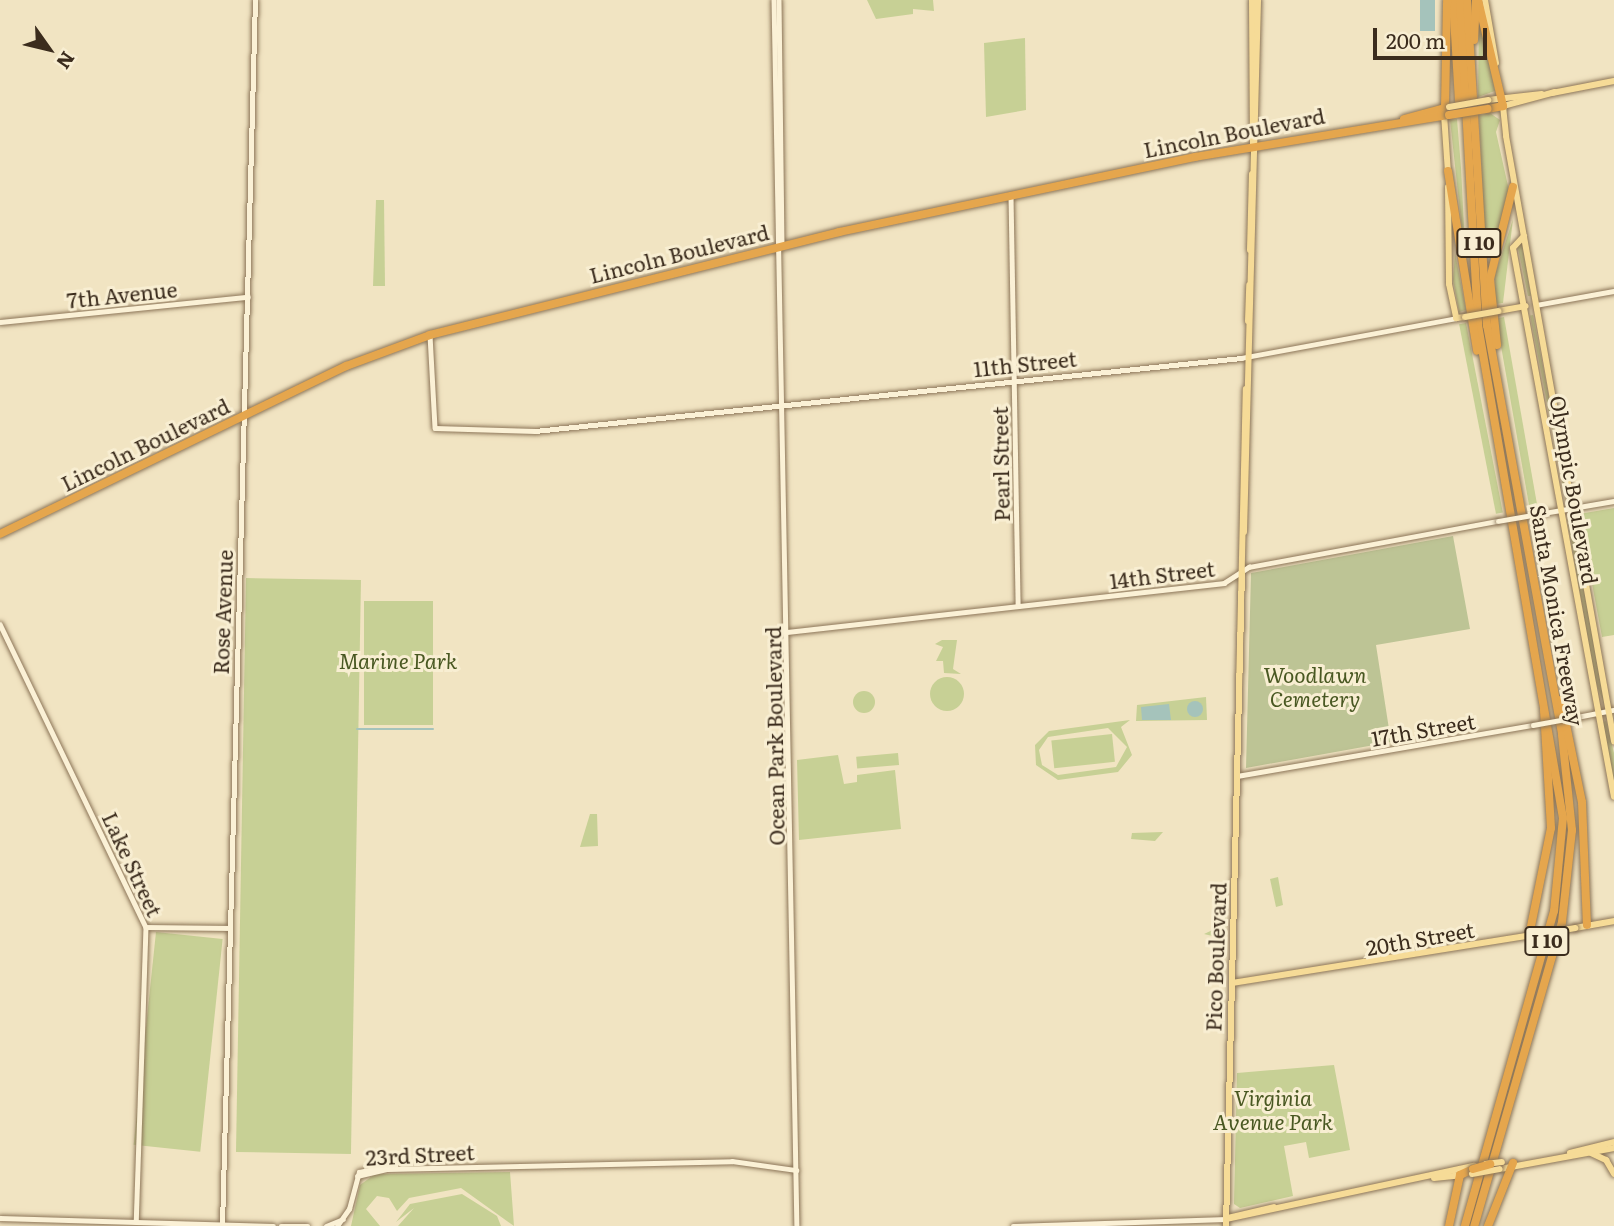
<!DOCTYPE html>
<style>
body{margin:0}
#map{position:relative;width:1614px;height:1226px;overflow:hidden;background:#f1e4c2;font-family:Literata,serif}
div>[style]{position:absolute}
[style*='--x']{left:calc(var(--x)*1px);top:calc(var(--y)*1px);width:calc(var(--w)*1px);rotate:calc(var(--a)*1deg)}
.green>*{inset:0;background:#c7d095;transform-origin:0 0}
.round{border-radius:50%}
.cemetery>*{inset:0;background:#bdc495}
.water>*{inset:0;background:#a5c3bb;transform-origin:0 0}
.stream>*{height:2px;margin:-1px;padding:0 1px;transform-origin:1px;border-radius:1px;background:#a5c3bb}
.roads{filter:drop-shadow(0 0 2px #8c7558) drop-shadow(0 0 2px #8c7558)}
.minor>*{height:4.5px;margin:-2.25px;padding:0 2.25px;transform-origin:2.25px;border-radius:2.25px;background:#fbf1d6}
.major>*{height:6px;margin:-3px;padding:0 3px;transform-origin:3px;border-radius:3px;background:#f6db97}
.highway>*{height:8px;margin:-4px;padding:0 4px;transform-origin:4px;border-radius:4px;background:#e5a64d}
.bridges{filter:drop-shadow(0 0 2px #8c7558) drop-shadow(0 0 2px #8c7558)}
.minor-bridge>*{height:4.5px;margin:-2.25px;padding:0 2.25px;transform-origin:2.25px;border-radius:2.25px;background:#fbf1d6}
.major-bridge>*{height:6px;margin:-3px;padding:0 3px;transform-origin:3px;border-radius:3px;background:#f6db97}
.highway-bridge>*{height:8px;margin:-4px;padding:0 4px;transform-origin:4px;border-radius:4px;background:#e5a64d}
span{translate:-50% -50%;white-space:nowrap;text-align:center;line-height:1.15;-webkit-text-stroke:6px #f8eed2;paint-order:stroke}
.shield-label span{padding:2px 5px;background:#f8eed2;border:2px solid;border-radius:5px;-webkit-text-stroke-width:0}
.shield-label{font-size:19px;color:#3b2c1d;font-weight:700}
.street-label{font-size:21px;color:#3b2c1d}
.park-label{font-size:21px;color:#495822;font-style:italic}
.north{position:absolute;left:14px;top:14px;width:70px;height:70px;-webkit-text-stroke:5px #f8eed2;paint-order:stroke;rotate:124deg;font-size:19px;font-weight:700;line-height:28px;text-align:center;color:#3b2c1d}
.north::after{content:'';display:block;margin:auto;width:24px;height:32px;background:#3b2c1d;clip-path:polygon(50% 0,100% 100%,50% 72%,0 100%)}
.scale{position:absolute;left:1373px;top:28px;width:114px;height:32px;box-sizing:border-box;border:4px solid #3b2c1d;border-top:0;padding-left:9px;font-size:21px;line-height:24px;white-space:nowrap;color:#3b2c1d;-webkit-text-stroke:5px #f8eed2;paint-order:stroke}
</style>
<div id="map">
<div class="green">
<div style="clip-path:polygon(855px 0,933px 0,934px 11px,913px 9px,913px 14px,876px 19px,867px 0)"></div>
<div style="clip-path:polygon(1479px 16px,1495px 91px,1478px 97px)"></div>
<div style="clip-path:polygon(1025px 38px,1026px 110px,986px 117px,984px 43px)"></div>
<div style="clip-path:polygon(1490px 113px,1500px 120px,1496px 132px,1510px 195px,1486px 262px,1479px 115px)"></div>
<div style="clip-path:polygon(1457px 119px,1461px 168px,1466px 266px,1450px 120px)"></div>
<div style="clip-path:polygon(376px 200px,384px 200px,385px 286px,373px 286px)"></div>
<div style="clip-path:polygon(1513px 219px,1503px 303px,1495px 304px,1495px 275px)"></div>
<div style="clip-path:polygon(1517px 243px,1522px 243px,1531px 296px,1528px 296px)"></div>
<div style="clip-path:polygon(1455px 253px,1466px 310px,1459px 312px,1453px 280px)"></div>
<div style="left:1533px;top:315px;width:186px;height:3px;rotate:79deg"></div>
<div style="left:1504px;top:317px;width:193px;height:8px;rotate:80deg"></div>
<div style="left:1466px;top:323px;width:193px;height:7px;rotate:79deg"></div>
<div style="clip-path:polygon(1614px 508px,1614px 635px,1602px 637px,1579px 514px)"></div>
<div style="clip-path:polygon(1567px 518px,1575px 537px,1604px 703px,1595px 681px)"></div>
<div style="left:246px;top:578px;width:115px;height:574px;rotate:1deg"></div>
<div style="left:433px;top:601px;width:124px;height:69px;rotate:90deg"></div>
<div style="clip-path:polygon(942px 640px,957px 640px,953px 669px,961px 674px,944px 673px,943px 661px,936px 661px,943px 647px,935px 644px)"></div>
<div class="round" style="left:930px;top:677px;width:34px;height:34px"></div>
<div class="round" style="left:853px;top:691px;width:22px;height:22px"></div>
<div style="clip-path:polygon(1206px 697px,1207px 720px,1136px 721px,1137px 705px)"></div>
<div style="clip-path:polygon(evenodd,1130px 720px,1121px 727px,1132px 755px,1118px 772px,1058px 780px,1036px 765px,1035px 745px,1049px 731px,1130px 720px,1108px 728px,1127px 747px,1116px 767px,1058px 775px,1042px 765px,1039px 750px,1048px 737px,1108px 728px)"></div>
<div style="clip-path:polygon(1606px 721px,1614px 753px,1614px 785px,1603px 722px)"></div>
<div style="left:1112px;top:734px;width:28px;height:61px;rotate:84deg"></div>
<div style="left:898px;top:753px;width:12px;height:42px;rotate:85deg"></div>
<div style="clip-path:polygon(838px 755px,844px 784px,857px 782px,857px 775px,895px 770px,901px 829px,799px 840px,797px 760px)"></div>
<div style="clip-path:polygon(590px 814px,597px 814px,598px 846px,580px 847px)"></div>
<div style="clip-path:polygon(1163px 832px,1155px 841px,1131px 839px,1132px 833px)"></div>
<div style="clip-path:polygon(1278px 877px,1283px 905px,1276px 907px,1270px 879px)"></div>
<div style="clip-path:polygon(1227px 885px,1225px 939px,1204px 934px,1219px 927px,1215px 889px)"></div>
<div style="left:156px;top:932px;width:67px;height:214px;rotate:6deg"></div>
<div style="clip-path:polygon(1334px 1065px,1350px 1150px,1309px 1158px,1306px 1142px,1284px 1146px,1293px 1196px,1240px 1208px,1234px 1204px,1237px 1073px)"></div>
<div style="clip-path:polygon(375px 1174px,510px 1172px,514px 1226px,461px 1188px,409px 1198px,397px 1211px,389px 1198px,377px 1196px,366px 1209px,380px 1226px,351px 1226px,360px 1185px)"></div>
<div style="clip-path:polygon(462px 1194px,497px 1216px,501px 1226px,398px 1226px,414px 1208px,396px 1222px,410px 1204px)"></div>
</div>
<div class="cemetery">
<div style="clip-path:polygon(1453px 536px,1470px 629px,1376px 645px,1391px 742px,1246px 768px,1251px 573px)"></div>
</div>
<div class="water">
<div style="left:1420px;top:0;width:15px;height:31px"></div>
<div class="round" style="left:1187px;top:701px;width:16px;height:16px"></div>
<div style="clip-path:polygon(1169px 704px,1171px 720px,1142px 720px,1141px 707px)"></div>
</div>
<div class="stream">
<div style="--x:357;--y:729;--w:76;--a:0"></div>
</div>
<div class="roads">
<div class="minor">
<div style="--x:774;--y:0;--w:1226;--a:88.93"></div>
<div style="--x:779;--y:0;--w:241;--a:89.3"></div>
<div style="--x:1011;--y:196;--w:410;--a:89"></div>
<div style="--x:1536;--y:305;--w:79;--a:-10.2"></div>
<div style="--x:0;--y:322;--w:249;--a:-5.8"></div>
<div style="--x:430;--y:335;--w:93;--a:86.9"></div>
<div style="--x:435;--y:428;--w:100;--a:1.7"></div>
<div style="--x:535;--y:431;--w:710;--a:-5.9"></div>
<div style="--x:1241;--y:358;--w:219;--a:-10.5"></div>
<div style="--x:1538;--y:514;--w:77;--a:-9.7"></div>
<div style="--x:0;--y:624;--w:336;--a:64.3"></div>
<div style="--x:146;--y:927;--w:295;--a:91.9"></div>
<div style="--x:787;--y:632;--w:440;--a:-6.4"></div>
<div style="--x:1224;--y:583;--w:30;--a:-33"></div>
<div style="--x:1249;--y:567;--w:253;--a:-10.5"></div>
<div style="--x:1577;--y:717;--w:38;--a:-11"></div>
<div style="--x:1237;--y:776;--w:300;--a:-9.8"></div>
<div style="--x:146;--y:927;--w:84;--a:0.7"></div>
<div style="--x:357;--y:1176;--w:31;--a:-13"></div>
<div style="--x:387;--y:1169;--w:345;--a:-1.3"></div>
<div style="--x:732;--y:1161;--w:65;--a:8"></div>
<div style="--x:0;--y:1218;--w:273;--a:1.7"></div>
<div style="--x:222;--y:1226;--w:1226;--a:-88.46"></div>
<div style="--x:281;--y:1226;--w:27;--a:0"></div>
<div style="--x:326;--y:1226;--w:18;--a:-22"></div>
<div style="--x:337;--y:1226;--w:21;--a:-55"></div>
<div style="--x:349;--y:1209;--w:38;--a:-75"></div>
<div style="--x:359;--y:1172;--w:32;--a:-11"></div>
<div style="--x:1013;--y:1226;--w:213;--a:-1.9"></div>
</div>
<div class="major">
<div style="--x:1252;--y:0;--w:144;--a:89.6"></div>
<div style="--x:1485;--y:0;--w:64;--a:80.1"></div>
<div style="--x:1555;--y:92;--w:54;--a:164.9"></div>
<div style="--x:1503;--y:106;--w:30;--a:84"></div>
<div style="--x:1506;--y:136;--w:615;--a:79.88"></div>
<div style="--x:1552;--y:93;--w:63;--a:-11"></div>
<div style="--x:1488;--y:100;--w:54;--a:-6.3"></div>
<div style="--x:1444;--y:114;--w:59;--a:86.1"></div>
<div style="--x:1448;--y:187;--w:97;--a:89.4"></div>
<div style="--x:1449;--y:284;--w:35;--a:78"></div>
<div style="--x:1456;--y:318;--w:9;--a:-6"></div>
<div style="--x:1524;--y:236;--w:16;--a:133"></div>
<div style="--x:1513;--y:248;--w:558;--a:79.58"></div>
<div style="--x:1250;--y:250;--w:76;--a:-88.5"></div>
<div style="--x:1498;--y:311;--w:28;--a:-10"></div>
<div style="--x:1248;--y:321;--w:36;--a:-88"></div>
<div style="--x:1244;--y:532;--w:532;--a:-88.49"></div>
<div style="--x:1239;--y:689;--w:300;--a:-88.7"></div>
<div style="--x:1575;--y:928;--w:40;--a:-10"></div>
<div style="--x:1232;--y:983;--w:304;--a:-9.1"></div>
<div style="--x:1570;--y:1153;--w:45;--a:-14"></div>
<div style="--x:1591;--y:1153;--w:17;--a:25"></div>
<div style="--x:1606;--y:1160;--w:16;--a:60"></div>
<div style="--x:1500;--y:1169;--w:116;--a:-10.4"></div>
<div style="--x:1434;--y:1178;--w:27;--a:-6"></div>
<div style="--x:1228;--y:1218;--w:47;--a:-13.4"></div>
<div style="--x:1226;--y:1219;--w:254;--a:-12.1"></div>
<div style="--x:1226;--y:1226;--w:653;--a:-88.6"></div>
</div>
<div class="highway">
<div style="--x:1453;--y:0;--w:102;--a:86.6"></div>
<div style="--x:1460;--y:0;--w:325;--a:86.8"></div>
<div style="--x:1478;--y:325;--w:500;--a:80.22"></div>
<div style="--x:1563;--y:818;--w:93;--a:95.5"></div>
<div style="--x:1554;--y:911;--w:327;--a:105.8"></div>
<div style="--x:1467;--y:0;--w:326;--a:86.5"></div>
<div style="--x:1487;--y:325;--w:417;--a:79.6"></div>
<div style="--x:1562;--y:735;--w:96;--a:84"></div>
<div style="--x:1572;--y:830;--w:93;--a:96.2"></div>
<div style="--x:1562;--y:922;--w:316;--a:106.1"></div>
<div style="--x:1478;--y:0;--w:109;--a:76.7"></div>
<div style="--x:1503;--y:106;--w:15;--a:169"></div>
<div style="--x:1474;--y:40;--w:40;--a:-87.1"></div>
<div style="--x:1404;--y:119;--w:42;--a:-15"></div>
<div style="--x:1445;--y:108;--w:108;--a:-88.9"></div>
<div style="--x:1448;--y:171;--w:182;--a:80.8"></div>
<div style="--x:1497;--y:345;--w:66;--a:-96.1"></div>
<div style="--x:1490;--y:279;--w:95;--a:-76"></div>
<div style="--x:0;--y:534;--w:385;--a:-25.9"></div>
<div style="--x:346;--y:366;--w:90;--a:-20.3"></div>
<div style="--x:430;--y:335;--w:422;--a:-14.1"></div>
<div style="--x:839;--y:232;--w:364;--a:-11.9"></div>
<div style="--x:1195;--y:157;--w:257;--a:-9.4"></div>
<div style="--x:1561;--y:700;--w:104;--a:78.4"></div>
<div style="--x:1582;--y:802;--w:123;--a:87.7"></div>
<div style="--x:1529;--y:936;--w:110;--a:-78.5"></div>
<div style="--x:1551;--y:828;--w:119;--a:-93.4"></div>
<div style="--x:1449;--y:1226;--w:52;--a:-77.8"></div>
<div style="--x:1460;--y:1175;--w:14;--a:-25"></div>
<div style="--x:1488;--y:1226;--w:68;--a:-68.4"></div>
</div>
</div>
<div class="bridges">
<div class="minor-bridge">
<div style="--x:1498;--y:521;--w:41;--a:-9.9"></div>
<div style="--x:1533;--y:725;--w:45;--a:-10.3"></div>
</div>
<div class="major-bridge">
<div style="--x:1449;--y:107;--w:40;--a:-10"></div>
<div style="--x:1465;--y:317;--w:34;--a:-10"></div>
<div style="--x:1534;--y:935;--w:42;--a:-9.7"></div>
<div style="--x:1486;--y:1164;--w:16;--a:-7"></div>
<div style="--x:1472;--y:1174;--w:28;--a:-10"></div>
</div>
<div class="highway-bridge">
<div style="--x:1449;--y:115;--w:39;--a:-9"></div>
<div style="--x:1473;--y:1169;--w:18;--a:-16"></div>
</div>
</div>
<div class="shield-label">
<span style="left:1479px;top:243px">I 10</span>
<span style="left:1547px;top:941px">I 10</span>
</div>
<div class="street-label">
<span style="left:1234px;top:132px;rotate:-11deg">Lincoln Boulevard</span>
<span style="left:679px;top:253px;rotate:-14deg">Lincoln Boulevard</span>
<span style="left:122px;top:294px;rotate:-6deg">7th Avenue</span>
<span style="left:1025px;top:363px;rotate:-6deg">11th Street</span>
<span style="left:145px;top:444px;rotate:-26deg">Lincoln Boulevard</span>
<span style="left:1000px;top:464px;rotate:-91deg">Pearl Street</span>
<span style="left:1575px;top:490px;rotate:80deg">Olympic Boulevard</span>
<span style="left:1162px;top:574px;rotate:-7deg">14th Street</span>
<span style="left:222px;top:612px;rotate:-88deg">Rose Avenue</span>
<span style="left:1558px;top:615px;rotate:80deg">Santa Monica Freeway</span>
<span style="left:1423px;top:729px;rotate:-10deg">17th Street</span>
<span style="left:774px;top:736px;rotate:-91deg">Ocean Park Boulevard</span>
<span style="left:133px;top:864px;rotate:65deg">Lake Street</span>
<span style="left:1420px;top:938px;rotate:-10deg">20th Street</span>
<span style="left:1215px;top:957px;rotate:-88deg">Pico Boulevard</span>
<span style="left:420px;top:1154px;rotate:-3deg">23rd Street</span>
</div>
<div class="park-label">
<span style="left:398px;top:660px">Marine Park</span>
<span style="left:1315px;top:686px">Woodlawn<br>Cemetery</span>
<span style="left:1273px;top:1109px">Virginia<br>Avenue Park</span>
</div>
<div class="north">N</div>
<div class="scale">200 m</div>
</div>
